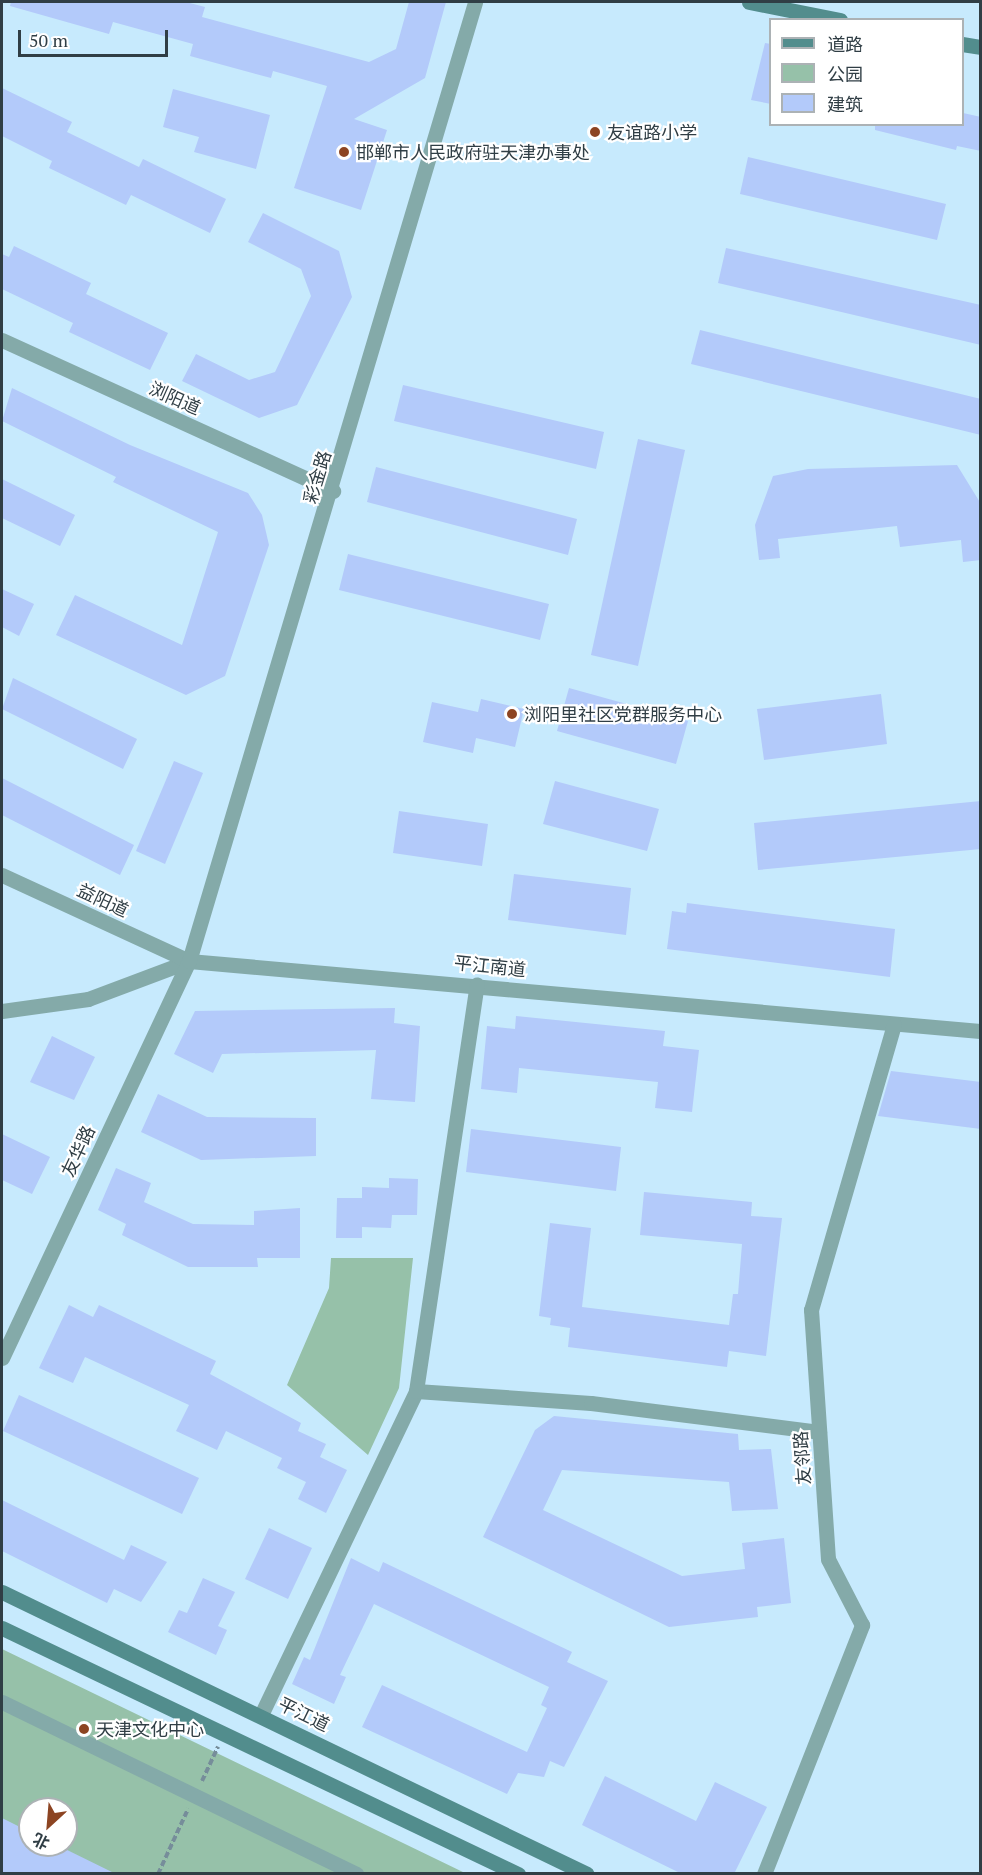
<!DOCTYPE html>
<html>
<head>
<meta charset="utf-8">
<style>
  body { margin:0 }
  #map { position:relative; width:982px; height:1875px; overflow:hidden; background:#c7eafd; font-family:"PT Serif","Noto Sans SC",serif }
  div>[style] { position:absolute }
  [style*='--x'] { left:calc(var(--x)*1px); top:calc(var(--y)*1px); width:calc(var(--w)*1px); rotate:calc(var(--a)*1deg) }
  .green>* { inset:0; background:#96c1a9 }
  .building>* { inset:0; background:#b3cafa }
  .path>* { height:4px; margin-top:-2px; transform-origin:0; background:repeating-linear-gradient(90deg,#768d9a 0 6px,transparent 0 9px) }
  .minor>* { height:15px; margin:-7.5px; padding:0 7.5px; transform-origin:7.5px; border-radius:7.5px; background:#84aaa9 }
  .tertiary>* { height:15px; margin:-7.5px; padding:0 7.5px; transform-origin:7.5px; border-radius:7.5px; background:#84aaa9 }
  .secondary>* { height:15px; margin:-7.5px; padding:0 7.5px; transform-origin:7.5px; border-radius:7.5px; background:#528d8d }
  .dots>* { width:16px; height:16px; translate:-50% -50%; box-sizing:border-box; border:3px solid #fff; border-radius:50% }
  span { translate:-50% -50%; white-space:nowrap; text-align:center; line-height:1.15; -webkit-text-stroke:4.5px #fff; paint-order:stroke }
  .poi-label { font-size:18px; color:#303e45 }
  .left { translate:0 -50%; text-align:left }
  .street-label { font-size:18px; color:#303e45 }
  .frame { position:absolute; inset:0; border:3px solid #303e45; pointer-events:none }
  .legend { position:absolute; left:769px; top:18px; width:195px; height:108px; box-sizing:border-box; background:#fff; border:2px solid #acb2b5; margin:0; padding:8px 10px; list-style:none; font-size:18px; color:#303e45 }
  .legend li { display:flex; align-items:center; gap:12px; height:30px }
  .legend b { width:30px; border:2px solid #acb2b5 }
  .north { position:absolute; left:18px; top:1797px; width:60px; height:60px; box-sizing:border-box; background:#fff; border:2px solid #acb2b5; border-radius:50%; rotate:206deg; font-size:16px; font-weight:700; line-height:24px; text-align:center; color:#303e45 }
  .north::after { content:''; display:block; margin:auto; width:21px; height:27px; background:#8c4422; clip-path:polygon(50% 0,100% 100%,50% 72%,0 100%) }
  .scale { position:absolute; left:18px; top:30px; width:150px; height:27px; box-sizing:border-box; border:3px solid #303e45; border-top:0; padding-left:8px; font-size:18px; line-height:21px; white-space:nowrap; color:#303e45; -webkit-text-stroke:4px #fff; paint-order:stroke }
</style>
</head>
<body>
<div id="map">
  <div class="green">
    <div style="clip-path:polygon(331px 1258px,413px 1258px,399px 1388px,368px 1455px,287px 1385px,329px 1288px)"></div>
    <div style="clip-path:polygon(evenodd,2px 1649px,465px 1873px,2px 1874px,2px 1649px,30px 1809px,66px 1809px,66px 1845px,30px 1845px,30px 1809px)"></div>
  </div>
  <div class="building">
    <div style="clip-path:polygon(11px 2px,186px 2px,205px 7px,202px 17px,369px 62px,396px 49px,409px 2px,446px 2px,425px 78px,354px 119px,387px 130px,361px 210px,294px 188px,327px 86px,273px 71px,271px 78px,190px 56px,193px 44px,113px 22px,109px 34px,10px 6px)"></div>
    <div style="clip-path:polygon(765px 43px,771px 44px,771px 104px,751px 100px)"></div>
    <div style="clip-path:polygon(2px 88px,72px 122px,67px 132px,139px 167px,143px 159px,226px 199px,210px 233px,131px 195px,126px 205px,49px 168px,52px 161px,2px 136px)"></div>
    <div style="clip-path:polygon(173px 89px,270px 115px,256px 169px,194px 152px,199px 137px,163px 127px)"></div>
    <div style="clip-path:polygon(963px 113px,981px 117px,981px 151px,957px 146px,956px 150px,875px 130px,875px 124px,963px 124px)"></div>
    <div style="clip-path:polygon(748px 157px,946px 204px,937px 240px,740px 194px)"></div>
    <div style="clip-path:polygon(263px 213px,339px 251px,352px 297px,297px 405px,259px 418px,182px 381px,196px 354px,249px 380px,275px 372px,311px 296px,301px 269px,248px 242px)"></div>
    <div style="clip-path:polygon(14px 246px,91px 283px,86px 294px,168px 333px,150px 370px,69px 332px,73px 323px,2px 289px,2px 254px,9px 257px)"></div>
    <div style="clip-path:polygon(726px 248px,981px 305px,981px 345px,718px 283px)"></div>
    <div style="clip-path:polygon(700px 330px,981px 399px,981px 435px,691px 364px)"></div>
    <div style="clip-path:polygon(403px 385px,604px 432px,596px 469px,394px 421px)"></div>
    <div style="clip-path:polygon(12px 388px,130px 445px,248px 493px,262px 515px,269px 545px,225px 676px,186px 695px,56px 635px,75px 595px,182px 645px,218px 532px,113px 482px,116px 477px,2px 421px)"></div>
    <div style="clip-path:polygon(638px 439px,685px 450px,638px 666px,591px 655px)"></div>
    <div style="clip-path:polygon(957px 465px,981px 504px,981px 560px,963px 562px,961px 540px,900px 547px,897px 526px,778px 539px,780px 558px,759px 560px,755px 525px,773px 476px,808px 469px)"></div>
    <div style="clip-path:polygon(376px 467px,577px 519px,568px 555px,367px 502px)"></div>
    <div style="clip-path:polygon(2px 479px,75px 515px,60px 546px,2px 518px)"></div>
    <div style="clip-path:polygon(348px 554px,549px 604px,540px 640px,339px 590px)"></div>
    <div style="clip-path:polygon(2px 589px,34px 604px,19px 636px,2px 627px)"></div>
    <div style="clip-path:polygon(13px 678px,137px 739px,123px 769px,2px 709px)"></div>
    <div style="clip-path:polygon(569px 688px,688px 721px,676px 764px,557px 731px)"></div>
    <div style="clip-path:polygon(881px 694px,887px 744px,764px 760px,757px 709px)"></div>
    <div style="clip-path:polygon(481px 699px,524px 709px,515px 747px,476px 738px,473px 753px,423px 742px,432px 702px,478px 712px)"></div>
    <div style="clip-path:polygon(174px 761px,203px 773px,165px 864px,136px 851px)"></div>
    <div style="clip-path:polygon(2px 778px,134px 845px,120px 875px,2px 815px)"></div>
    <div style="clip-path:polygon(555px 781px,659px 809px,647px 851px,543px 824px)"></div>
    <div style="clip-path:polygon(981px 801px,981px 849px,758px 870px,754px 823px)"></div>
    <div style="clip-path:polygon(399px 811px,488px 824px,482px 866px,393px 853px)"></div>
    <div style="clip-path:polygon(514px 874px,631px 888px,626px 935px,508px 920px)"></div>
    <div style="clip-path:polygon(687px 903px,895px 929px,890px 977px,667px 949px,672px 911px,686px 913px)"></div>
    <div style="clip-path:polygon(395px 1008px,394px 1023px,420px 1026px,415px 1102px,371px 1099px,376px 1050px,222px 1054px,213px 1073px,174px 1054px,195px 1011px)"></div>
    <div style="clip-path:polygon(516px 1016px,665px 1031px,663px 1046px,699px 1050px,692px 1112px,655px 1108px,658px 1082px,519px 1068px,517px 1093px,481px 1089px,487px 1026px,515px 1029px)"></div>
    <div style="clip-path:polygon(52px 1036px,95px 1057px,74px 1100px,30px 1082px)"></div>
    <div style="clip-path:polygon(891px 1071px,981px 1082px,981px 1129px,878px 1116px)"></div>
    <div style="clip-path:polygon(158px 1094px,207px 1117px,316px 1118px,316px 1156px,201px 1160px,141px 1132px)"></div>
    <div style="clip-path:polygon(471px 1129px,621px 1147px,616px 1191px,466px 1172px)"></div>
    <div style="clip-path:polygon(2px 1134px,50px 1157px,32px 1194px,2px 1180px)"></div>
    <div style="clip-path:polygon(116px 1168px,151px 1183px,144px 1202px,193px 1224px,254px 1225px,254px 1211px,300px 1208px,300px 1258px,257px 1258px,258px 1267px,188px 1267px,122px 1235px,126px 1224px,98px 1210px)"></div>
    <div style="clip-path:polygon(389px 1178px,418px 1179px,417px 1215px,392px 1215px,391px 1228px,362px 1227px,362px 1238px,336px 1238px,337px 1198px,362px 1198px,362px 1187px,389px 1188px)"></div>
    <div style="clip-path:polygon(644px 1192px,752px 1202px,751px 1216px,782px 1218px,766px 1356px,729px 1351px,727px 1367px,568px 1347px,570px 1328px,550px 1325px,551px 1318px,539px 1316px,550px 1223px,591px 1228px,582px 1307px,729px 1325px,733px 1294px,738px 1294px,742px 1244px,640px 1235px)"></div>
    <div style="clip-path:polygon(69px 1305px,93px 1317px,99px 1305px,216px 1361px,210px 1374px,301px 1423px,298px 1431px,326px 1444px,320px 1457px,347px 1470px,326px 1513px,298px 1499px,306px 1482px,277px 1468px,282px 1458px,226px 1431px,217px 1450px,176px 1431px,189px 1405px,85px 1357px,73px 1383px,39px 1368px)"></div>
    <div style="clip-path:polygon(19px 1395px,199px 1478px,182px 1514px,3px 1431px)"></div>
    <div style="clip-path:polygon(554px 1416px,738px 1434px,739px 1450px,771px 1449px,778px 1509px,732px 1511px,729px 1482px,562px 1470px,543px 1510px,682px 1576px,745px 1569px,742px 1543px,784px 1538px,791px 1603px,757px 1607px,758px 1617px,669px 1627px,483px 1537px,535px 1430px)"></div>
    <div style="clip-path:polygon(2px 1500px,124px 1560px,131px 1545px,167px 1562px,141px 1602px,114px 1589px,107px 1603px,2px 1551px)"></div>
    <div style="clip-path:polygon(269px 1528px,312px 1548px,288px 1599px,245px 1579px)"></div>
    <div style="clip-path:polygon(351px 1558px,379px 1572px,383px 1562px,572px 1652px,567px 1662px,608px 1681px,564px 1767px,550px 1761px,544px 1777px,518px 1773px,507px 1794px,362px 1727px,382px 1685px,527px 1752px,547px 1708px,541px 1705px,549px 1687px,374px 1604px,340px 1675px,346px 1677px,334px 1704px,292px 1684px,304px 1657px,310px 1660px)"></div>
    <div style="clip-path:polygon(203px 1578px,235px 1592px,218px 1626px,227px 1630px,216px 1655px,168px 1632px,179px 1610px,187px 1613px)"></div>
    <div style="clip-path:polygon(605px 1776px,696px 1821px,715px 1782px,767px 1807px,734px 1874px,682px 1874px,582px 1825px)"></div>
    <div style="clip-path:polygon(2px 1818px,30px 1832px,30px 1845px,57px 1845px,116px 1874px,2px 1874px)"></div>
  </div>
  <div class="path">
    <div style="--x:202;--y:1781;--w:38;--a:-65"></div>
    <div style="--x:158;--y:1874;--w:72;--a:-65.2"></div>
  </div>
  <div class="minor">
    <div style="--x:2;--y:340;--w:364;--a:24.5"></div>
    <div style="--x:2;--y:1011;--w:87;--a:-7.9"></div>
    <div style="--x:88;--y:999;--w:108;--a:-20.6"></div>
    <div style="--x:189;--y:961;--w:794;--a:5.06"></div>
    <div style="--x:416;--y:1391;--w:175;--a:3.9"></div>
    <div style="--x:591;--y:1403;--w:230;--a:7.2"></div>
    <div style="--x:2;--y:1702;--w:394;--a:25.9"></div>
    <div style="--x:261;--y:1715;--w:359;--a:-64.4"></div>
    <div style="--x:416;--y:1391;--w:411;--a:-81.5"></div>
    <div style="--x:764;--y:1874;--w:268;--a:-68.5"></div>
    <div style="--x:862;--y:1625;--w:74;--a:-117.3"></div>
    <div style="--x:828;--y:1559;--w:250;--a:-93.9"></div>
    <div style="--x:811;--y:1310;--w:297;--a:-73.8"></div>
  </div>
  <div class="tertiary">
    <div style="--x:2;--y:875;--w:206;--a:24.7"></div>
    <div style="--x:2;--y:1358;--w:439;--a:-64.8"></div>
    <div style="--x:189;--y:961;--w:1001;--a:-73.39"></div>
  </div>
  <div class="secondary">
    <div style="--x:749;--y:2;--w:93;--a:11.2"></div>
    <div style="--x:962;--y:44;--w:18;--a:9"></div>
    <div style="--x:2;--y:1592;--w:649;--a:25.74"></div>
    <div style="--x:2;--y:1628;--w:572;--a:25.49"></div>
  </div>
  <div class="dots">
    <div style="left:595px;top:132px;background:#8c4422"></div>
    <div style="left:344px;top:152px;background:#8c4422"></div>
    <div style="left:512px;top:714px;background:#8c4422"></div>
    <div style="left:84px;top:1729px;background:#8c4422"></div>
  </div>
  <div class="poi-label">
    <span class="left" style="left:607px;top:132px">友谊路小学</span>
    <span class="left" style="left:356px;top:152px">邯郸市人民政府驻天津办事处</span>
    <span class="left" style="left:524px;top:714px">浏阳里社区党群服务中心</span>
    <span class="left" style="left:96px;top:1729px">天津文化中心</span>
  </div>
  <div class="street-label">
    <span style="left:175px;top:398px;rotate:24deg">浏阳道</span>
    <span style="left:317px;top:477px;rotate:-73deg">彩金路</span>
    <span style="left:103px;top:900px;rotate:25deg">益阳道</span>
    <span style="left:490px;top:966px;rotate:6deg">平江南道</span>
    <span style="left:78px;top:1151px;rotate:-65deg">友华路</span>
    <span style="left:802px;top:1458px;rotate:-94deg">友邻路</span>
    <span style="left:304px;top:1714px;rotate:26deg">平江道</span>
  </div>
  <div class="frame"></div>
  <ul class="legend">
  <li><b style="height:8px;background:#528d8d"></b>道路</li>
  <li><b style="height:16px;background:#96c1a9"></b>公园</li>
  <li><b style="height:16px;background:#b3cafa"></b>建筑</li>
  </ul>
  <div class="north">北</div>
  <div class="scale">50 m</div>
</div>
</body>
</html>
